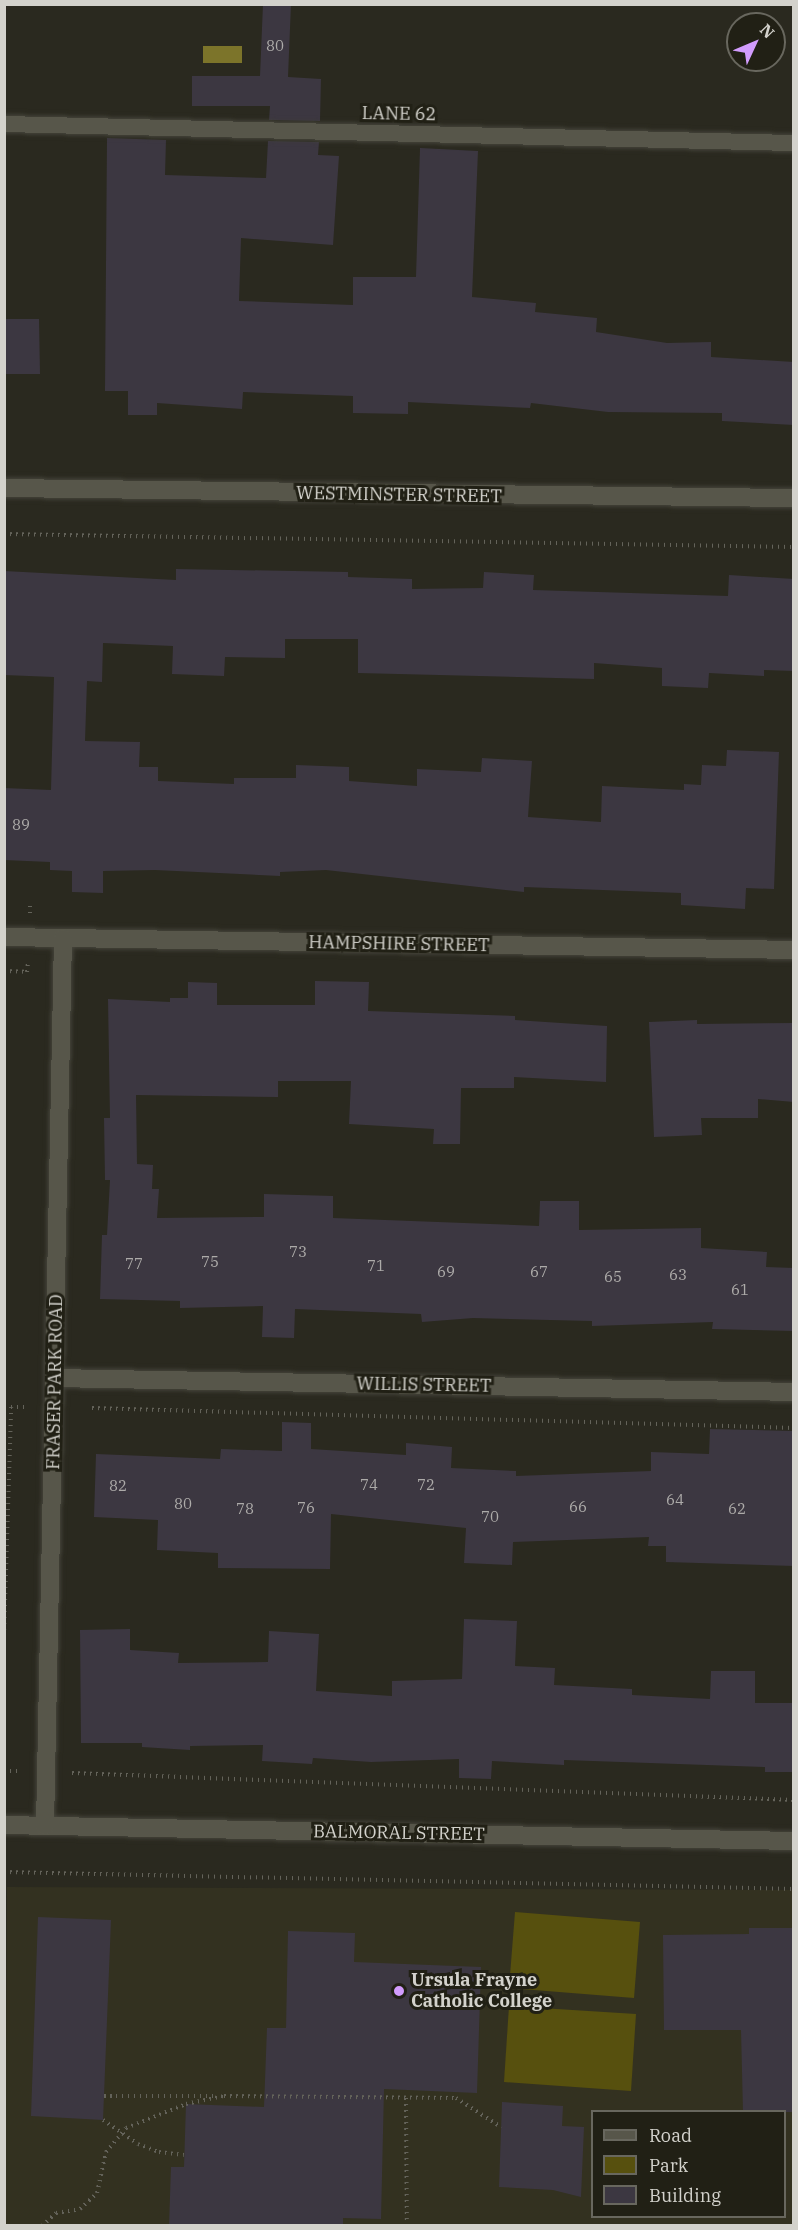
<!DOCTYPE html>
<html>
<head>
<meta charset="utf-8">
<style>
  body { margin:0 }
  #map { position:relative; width:798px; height:2230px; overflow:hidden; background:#2a291f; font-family:"IBM Plex Serif",serif }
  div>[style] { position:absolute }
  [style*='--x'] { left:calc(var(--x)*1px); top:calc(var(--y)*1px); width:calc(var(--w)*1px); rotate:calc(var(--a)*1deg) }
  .built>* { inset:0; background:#333120 }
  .green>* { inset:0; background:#57500e }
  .water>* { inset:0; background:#7c742a }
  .building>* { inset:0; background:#3c3741 }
  .path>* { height:4px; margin-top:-2px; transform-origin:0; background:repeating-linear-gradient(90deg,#64635a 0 1.5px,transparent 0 6px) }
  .roads { filter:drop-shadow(0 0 2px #45443b) drop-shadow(0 0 2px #45443b) }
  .lane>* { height:16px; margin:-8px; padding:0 8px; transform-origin:8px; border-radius:8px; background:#57564a }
  .street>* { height:18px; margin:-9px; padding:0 9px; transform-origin:9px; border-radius:9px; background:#57564a }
  .dots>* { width:16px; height:16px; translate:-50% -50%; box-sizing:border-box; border:3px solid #212015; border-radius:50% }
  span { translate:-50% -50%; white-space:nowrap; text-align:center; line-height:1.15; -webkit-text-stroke:6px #212015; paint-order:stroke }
  .number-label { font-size:15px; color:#adaba9 }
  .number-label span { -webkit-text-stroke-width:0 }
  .street-label { font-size:18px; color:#d3d2cc }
  .poi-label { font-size:18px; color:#d3d2cc; font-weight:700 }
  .left { translate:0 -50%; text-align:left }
  .frame { position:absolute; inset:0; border:6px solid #d3d2cc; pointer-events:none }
  .legend { position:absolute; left:591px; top:2110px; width:195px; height:108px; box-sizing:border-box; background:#212015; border:2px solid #68675e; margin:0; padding:8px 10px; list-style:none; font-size:18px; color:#d3d2cc }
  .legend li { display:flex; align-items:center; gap:12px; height:30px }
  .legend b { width:30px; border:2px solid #68675e }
  .north { position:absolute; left:726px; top:12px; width:60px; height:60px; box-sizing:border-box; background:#212015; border:2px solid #68675e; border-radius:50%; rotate:46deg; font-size:16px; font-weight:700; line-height:24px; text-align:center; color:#d3d2cc }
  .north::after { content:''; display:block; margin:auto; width:21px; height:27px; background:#d29cfd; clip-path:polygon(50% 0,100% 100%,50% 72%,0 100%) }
</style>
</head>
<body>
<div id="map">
  <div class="built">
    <div style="clip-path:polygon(evenodd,7px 1887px,793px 1890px,793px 2225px,5px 2226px,7px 1887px,592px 2112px,784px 2112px,784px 2216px,592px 2216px,592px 2112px)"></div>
  </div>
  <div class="green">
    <div style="clip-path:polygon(515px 1912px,640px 1922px,634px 1998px,509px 1988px)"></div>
    <div style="clip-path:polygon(509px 2006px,636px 2014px,631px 2091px,504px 2082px)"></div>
  </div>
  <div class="water">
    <div style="clip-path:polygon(203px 46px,242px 46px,242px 63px,203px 63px)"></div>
  </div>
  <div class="building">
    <div style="clip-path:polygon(263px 4px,291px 4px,288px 77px,321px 79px,320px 121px,269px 120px,270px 106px,192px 106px,192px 76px,260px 76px)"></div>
    <div style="clip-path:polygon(107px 138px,166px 140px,165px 175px,266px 178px,268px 141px,319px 142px,318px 155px,339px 156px,333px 245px,241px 238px,239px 301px,353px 305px,353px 277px,416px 277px,420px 148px,478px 151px,472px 297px,536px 303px,535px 312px,597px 318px,596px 332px,667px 343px,711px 342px,711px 357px,794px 362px,794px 425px,722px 421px,722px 413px,608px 412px,531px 403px,530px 408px,408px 402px,408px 414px,353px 413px,353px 396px,243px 392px,242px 409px,157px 403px,157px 415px,128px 415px,128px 391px,105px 391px)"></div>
    <div style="clip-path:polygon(4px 319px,39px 319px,40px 374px,4px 374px)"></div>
    <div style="clip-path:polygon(176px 569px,348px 572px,348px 577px,412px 579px,412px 589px,483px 588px,484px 572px,534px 575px,533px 590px,728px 596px,729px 575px,794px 579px,794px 671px,764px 670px,764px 676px,709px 673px,708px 688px,662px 686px,662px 668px,594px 663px,594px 679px,358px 673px,358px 639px,285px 639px,285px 658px,225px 657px,224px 676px,172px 674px,173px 646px,103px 643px,102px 682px,87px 681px,85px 741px,140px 742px,139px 767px,158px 767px,158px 781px,234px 784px,234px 778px,296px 778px,296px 765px,349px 767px,349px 781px,417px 786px,417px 769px,481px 772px,482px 758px,532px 761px,528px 817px,601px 822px,602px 786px,684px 790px,684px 784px,701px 785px,702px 765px,726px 766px,727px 750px,779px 752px,774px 889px,746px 888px,745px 909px,681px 905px,681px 893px,524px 887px,524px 892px,326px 870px,280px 872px,280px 876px,155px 870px,103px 871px,103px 893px,72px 892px,72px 871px,50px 870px,50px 862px,4px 860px,4px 788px,51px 790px,54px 677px,4px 675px,4px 571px,176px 580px)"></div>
    <div style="clip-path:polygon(315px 981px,369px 982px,368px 1011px,515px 1016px,515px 1020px,607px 1026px,606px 1082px,514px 1077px,514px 1088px,461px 1088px,460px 1144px,433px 1144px,434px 1129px,349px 1124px,351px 1081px,278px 1081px,278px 1097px,136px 1095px,137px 1164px,153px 1165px,152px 1189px,159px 1189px,157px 1218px,264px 1217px,264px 1194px,333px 1196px,333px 1218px,539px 1226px,540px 1201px,579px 1201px,579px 1230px,701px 1228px,701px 1248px,767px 1252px,766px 1267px,794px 1268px,794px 1331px,712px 1329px,713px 1322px,592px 1326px,592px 1321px,473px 1318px,422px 1322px,421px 1314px,295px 1309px,294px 1338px,262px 1337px,263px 1306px,180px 1308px,180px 1301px,100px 1299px,102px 1235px,107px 1235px,110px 1180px,105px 1180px,104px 1118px,110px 1118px,108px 999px,170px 1002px,170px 998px,188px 998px,188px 982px,217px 983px,217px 1005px,315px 1005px)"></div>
    <div style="clip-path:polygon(697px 1020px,697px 1024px,794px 1023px,794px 1102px,758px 1099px,758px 1118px,701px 1118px,702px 1135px,654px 1137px,649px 1022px)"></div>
    <div style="clip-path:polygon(282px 1422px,311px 1423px,311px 1449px,406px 1455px,406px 1443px,452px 1447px,451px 1468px,516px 1471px,516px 1476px,651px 1471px,651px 1452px,709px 1454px,710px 1429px,794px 1431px,794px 1566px,666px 1562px,666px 1546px,648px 1546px,649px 1537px,513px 1542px,512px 1565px,464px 1563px,466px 1528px,331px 1514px,330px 1569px,218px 1568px,218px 1553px,157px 1550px,158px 1520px,94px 1517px,96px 1454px,220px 1459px,221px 1449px,282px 1451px)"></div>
    <div style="clip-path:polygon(464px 1619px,517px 1621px,515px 1666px,555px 1668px,554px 1685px,632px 1689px,632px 1695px,710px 1699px,711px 1671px,755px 1671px,755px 1703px,794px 1703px,794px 1772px,765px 1772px,765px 1767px,564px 1760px,564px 1765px,492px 1761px,491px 1779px,459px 1778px,459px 1759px,371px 1762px,313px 1758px,312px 1764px,262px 1761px,263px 1745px,190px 1746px,190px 1750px,142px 1747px,142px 1743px,81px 1743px,80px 1630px,130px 1629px,130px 1650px,179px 1653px,178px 1663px,268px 1662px,269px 1631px,319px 1634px,316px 1691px,392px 1696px,392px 1681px,462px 1679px)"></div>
    <div style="clip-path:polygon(38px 1917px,111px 1920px,103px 2120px,31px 2116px)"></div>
    <div style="clip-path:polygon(749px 1928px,794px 1928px,794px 2112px,743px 2112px,741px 2030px,664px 2030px,663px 1935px,749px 1934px)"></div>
    <div style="clip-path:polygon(288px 1931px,355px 1933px,354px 1962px,481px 1967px,477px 2093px,384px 2089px,381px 2219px,343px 2218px,343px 2226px,169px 2226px,171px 2167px,184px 2167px,186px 2104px,264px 2107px,267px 2028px,286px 2028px)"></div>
    <div style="clip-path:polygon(502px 2102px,563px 2106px,562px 2126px,584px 2127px,581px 2197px,553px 2190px,499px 2187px)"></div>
  </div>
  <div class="path">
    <div style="--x:4;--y:534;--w:790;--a:0.94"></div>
    <div style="--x:30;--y:913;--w:9;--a:-90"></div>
    <div style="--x:4;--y:971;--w:23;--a:2"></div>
    <div style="--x:27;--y:972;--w:10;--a:-84"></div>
    <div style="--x:92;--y:1408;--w:702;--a:1.63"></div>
    <div style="--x:4;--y:1636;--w:229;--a:-88.2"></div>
    <div style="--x:11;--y:1407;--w:16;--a:0"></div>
    <div style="--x:4;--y:1771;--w:15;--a:0"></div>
    <div style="--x:72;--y:1773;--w:723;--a:2.14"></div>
    <div style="--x:4;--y:1872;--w:790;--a:1.23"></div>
    <div style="--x:104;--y:2096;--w:110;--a:0"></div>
    <div style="--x:406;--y:2098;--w:128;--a:89.6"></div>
    <div style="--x:103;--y:2120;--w:42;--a:34.4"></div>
    <div style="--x:138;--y:2144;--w:22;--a:21"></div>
    <div style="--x:159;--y:2152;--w:25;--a:7"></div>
    <div style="--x:42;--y:2226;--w:19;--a:-43"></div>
    <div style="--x:56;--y:2213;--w:24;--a:-9"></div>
    <div style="--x:80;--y:2209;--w:23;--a:-43"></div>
    <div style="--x:97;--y:2193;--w:42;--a:-77.6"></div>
    <div style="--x:106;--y:2152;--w:31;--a:-50"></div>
    <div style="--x:126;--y:2128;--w:65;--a:-21.8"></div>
    <div style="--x:186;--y:2104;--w:39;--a:-12"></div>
    <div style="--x:224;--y:2096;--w:232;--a:0.5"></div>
    <div style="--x:456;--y:2098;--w:54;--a:32.8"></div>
  </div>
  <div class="roads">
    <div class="lane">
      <div style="--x:4;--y:124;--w:790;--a:1.38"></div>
    </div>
    <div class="street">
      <div style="--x:4;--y:488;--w:790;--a:0.73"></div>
      <div style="--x:4;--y:937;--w:790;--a:0.94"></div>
      <div style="--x:54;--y:1378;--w:740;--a:1.08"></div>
      <div style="--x:4;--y:1825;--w:790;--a:1.16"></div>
      <div style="--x:45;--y:1826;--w:888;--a:-88.84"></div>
    </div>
  </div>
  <div class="dots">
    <div style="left:399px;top:1991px;background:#d29cfd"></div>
  </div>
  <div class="number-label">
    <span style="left:275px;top:46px">80</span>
    <span style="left:21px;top:825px">89</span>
    <span style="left:298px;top:1252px">73</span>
    <span style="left:210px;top:1262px">75</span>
    <span style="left:134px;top:1264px">77</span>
    <span style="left:376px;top:1266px">71</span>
    <span style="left:446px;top:1272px">69</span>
    <span style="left:539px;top:1272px">67</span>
    <span style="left:678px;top:1275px">63</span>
    <span style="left:613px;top:1277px">65</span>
    <span style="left:740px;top:1290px">61</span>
    <span style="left:369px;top:1485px">74</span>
    <span style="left:426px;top:1485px">72</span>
    <span style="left:118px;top:1486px">82</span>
    <span style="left:675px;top:1500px">64</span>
    <span style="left:183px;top:1504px">80</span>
    <span style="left:578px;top:1507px">66</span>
    <span style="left:306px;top:1508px">76</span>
    <span style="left:245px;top:1509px">78</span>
    <span style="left:737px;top:1509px">62</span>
    <span style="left:490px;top:1517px">70</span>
  </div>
  <div class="street-label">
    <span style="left:399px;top:114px;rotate:1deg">LANE 62</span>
    <span style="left:399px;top:495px;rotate:1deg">WESTMINSTER STREET</span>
    <span style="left:399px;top:944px;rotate:1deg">HAMPSHIRE STREET</span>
    <span style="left:55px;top:1382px;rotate:-89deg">FRASER PARK ROAD</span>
    <span style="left:424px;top:1385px;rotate:1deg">WILLIS STREET</span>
    <span style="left:399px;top:1833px;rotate:1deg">BALMORAL STREET</span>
  </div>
  <div class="poi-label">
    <span class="left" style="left:411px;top:1991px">Ursula Frayne<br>Catholic College</span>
  </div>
  <div class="frame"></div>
  <ul class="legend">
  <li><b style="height:8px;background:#57564a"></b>Road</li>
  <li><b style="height:16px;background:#57500e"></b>Park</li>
  <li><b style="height:16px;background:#3c3741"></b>Building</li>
  </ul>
  <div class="north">N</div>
</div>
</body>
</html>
